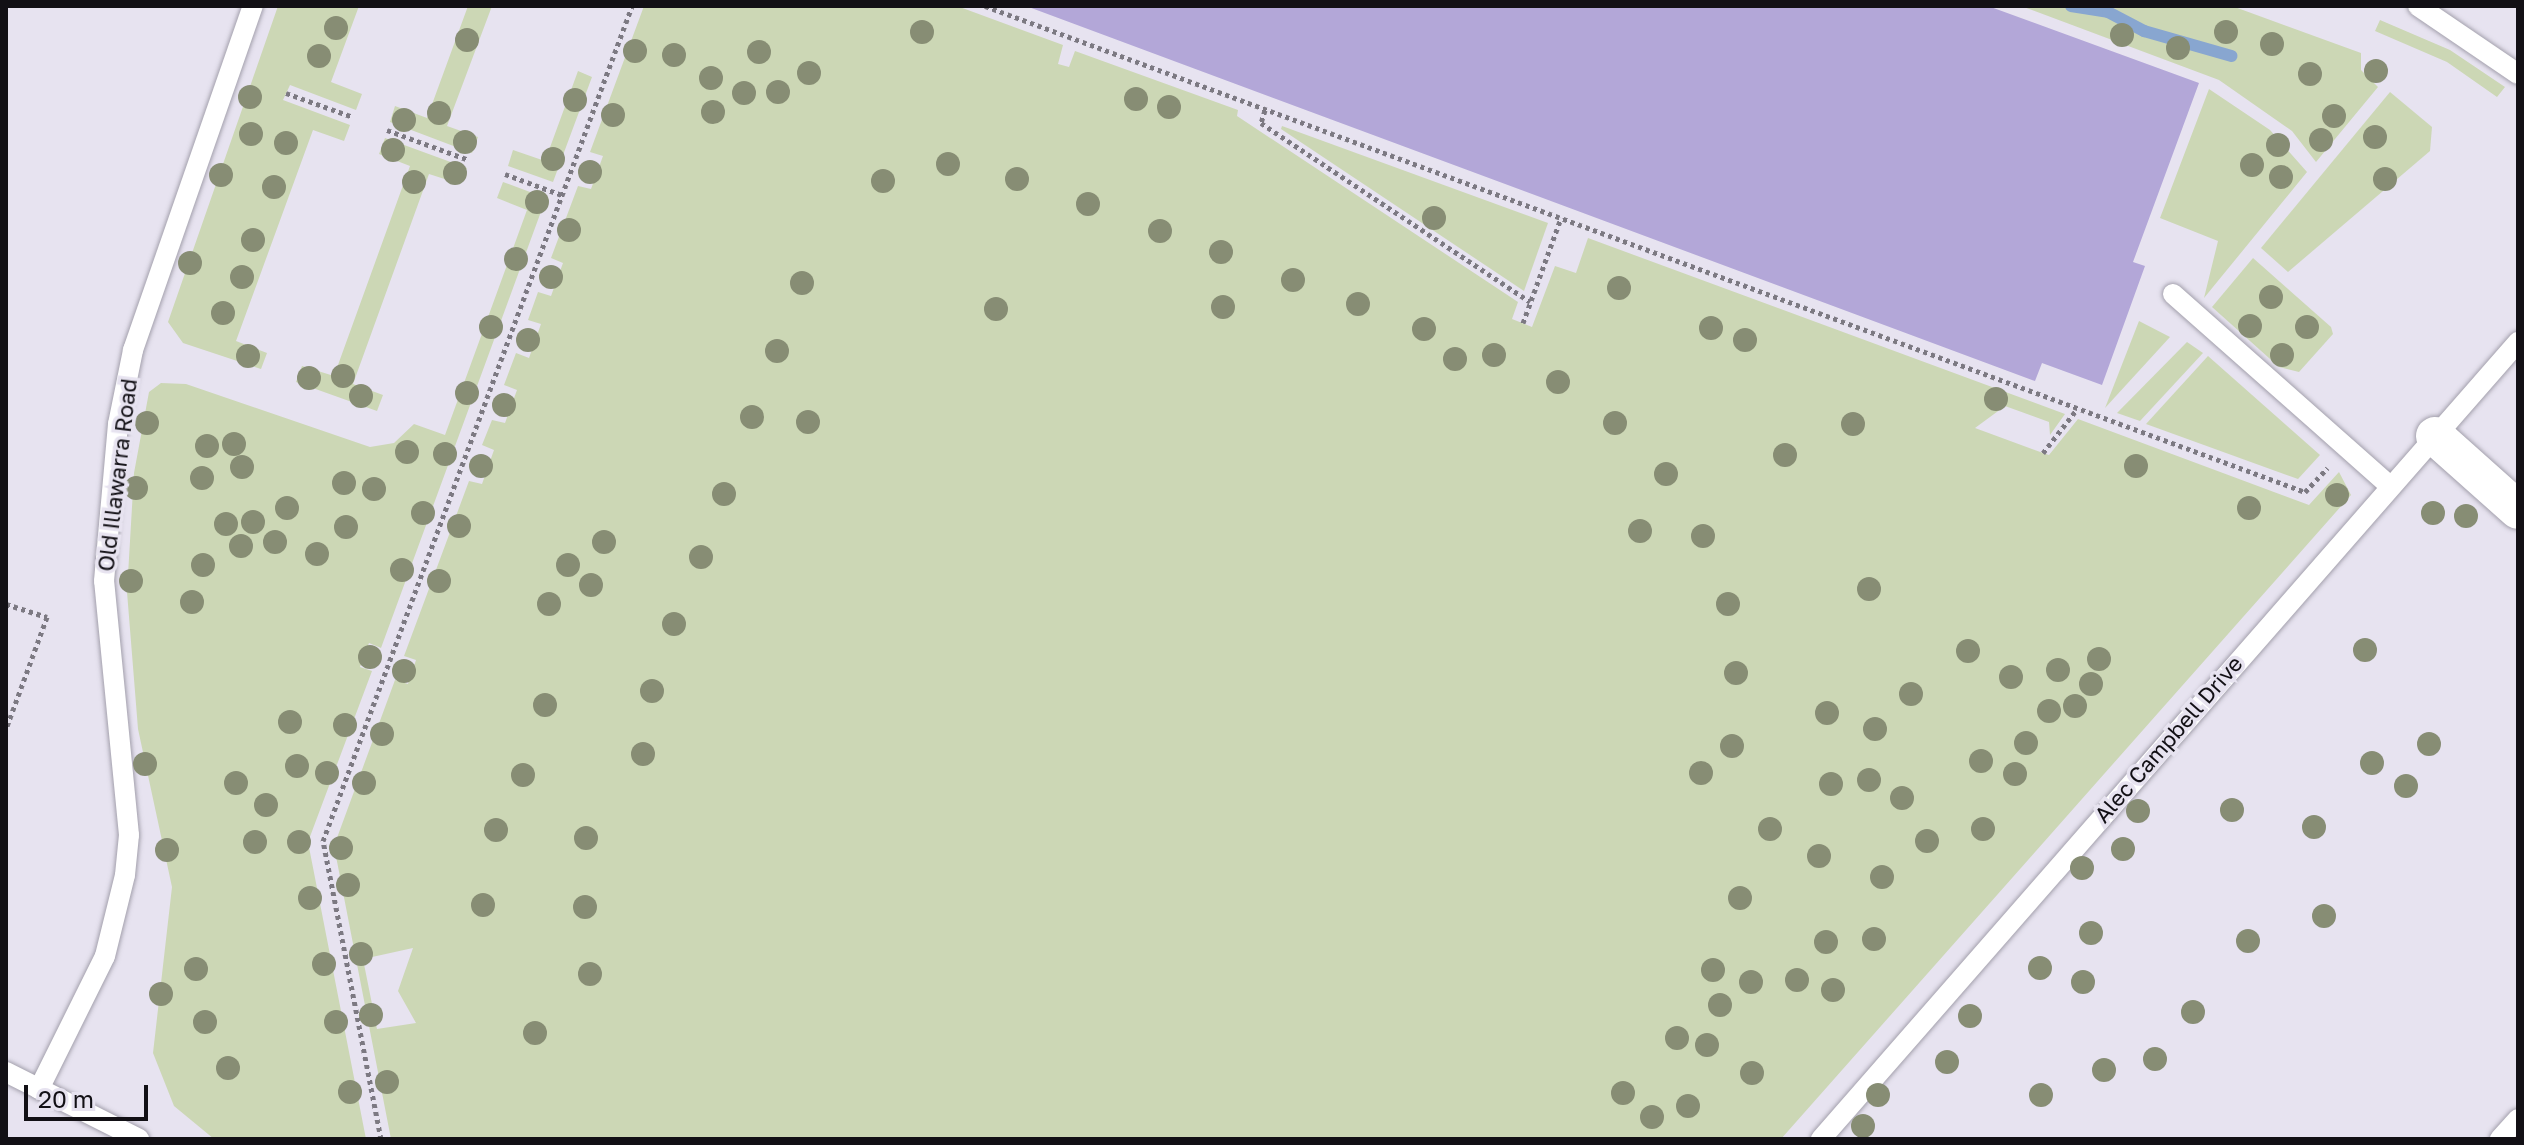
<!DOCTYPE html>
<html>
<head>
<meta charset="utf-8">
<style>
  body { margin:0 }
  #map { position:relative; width:2524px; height:1145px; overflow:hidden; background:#e7e3f0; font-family:"Golos Text",sans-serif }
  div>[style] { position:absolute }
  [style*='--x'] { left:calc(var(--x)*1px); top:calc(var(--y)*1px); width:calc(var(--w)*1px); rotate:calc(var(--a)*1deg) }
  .green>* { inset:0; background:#ccd7b5 }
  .stream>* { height:12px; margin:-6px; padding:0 6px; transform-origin:6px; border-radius:6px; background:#88a6d0 }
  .building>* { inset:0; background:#b3a7d8 }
  .path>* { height:5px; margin-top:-2.5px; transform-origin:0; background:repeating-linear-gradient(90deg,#7c7982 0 4px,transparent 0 8px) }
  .roads { filter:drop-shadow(0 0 2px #a3a0ac) drop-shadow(0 0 2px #a3a0ac) }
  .lane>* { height:20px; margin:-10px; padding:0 10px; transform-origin:10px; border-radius:10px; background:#fff }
  .street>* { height:38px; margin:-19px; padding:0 19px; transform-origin:19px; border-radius:19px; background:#fff }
  .trees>* { width:24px; height:24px; margin:-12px; border-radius:50%; background:#878d74 }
  span { translate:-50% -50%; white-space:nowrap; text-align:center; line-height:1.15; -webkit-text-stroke:7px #e7e3f0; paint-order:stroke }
  .street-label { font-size:22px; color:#121015 }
  .frame { position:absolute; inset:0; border:8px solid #121015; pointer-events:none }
  .scale { position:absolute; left:24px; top:1085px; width:124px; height:36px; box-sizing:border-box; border:4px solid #121015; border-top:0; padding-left:10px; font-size:24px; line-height:28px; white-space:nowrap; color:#121015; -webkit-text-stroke:6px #e7e3f0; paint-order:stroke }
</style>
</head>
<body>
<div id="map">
  <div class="green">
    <div style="clip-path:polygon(278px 6px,359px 6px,331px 82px,362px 94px,356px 110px,290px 85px,283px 100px,350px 125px,344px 141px,313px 130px,236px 341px,267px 353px,261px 369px,183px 343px,168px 322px)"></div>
    <div style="clip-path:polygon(468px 6px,492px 6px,447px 126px,478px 137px,472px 153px,390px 122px,395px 106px,427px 118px)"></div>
    <div style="clip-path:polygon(evenodd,644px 6px,957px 6px,1063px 45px,1058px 64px,1069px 67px,1075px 51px,1238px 110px,1237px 116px,1518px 302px,1512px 319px,1532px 327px,1555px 266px,1576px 273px,1588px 238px,2065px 414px,2050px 435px,2049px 422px,2005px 406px,1975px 428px,2043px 453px,2049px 455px,2078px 419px,2309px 505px,2339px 472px,2351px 495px,1781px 1139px,391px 1139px,334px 846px,395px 680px,408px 684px,416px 660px,404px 656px,469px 481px,482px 484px,494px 450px,482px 445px,492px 420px,505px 423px,517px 390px,504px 385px,516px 353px,529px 358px,541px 324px,528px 320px,538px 292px,551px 296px,563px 263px,551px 258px,578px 186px,591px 189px,603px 156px,590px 152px,644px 6px,413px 948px,398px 991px,416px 1023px,377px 1029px,363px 959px,413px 948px)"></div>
    <div style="clip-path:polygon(2021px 6px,2232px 6px,2361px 53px,2361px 70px,2378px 87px,2316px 162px,2292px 131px,2219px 80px)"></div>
    <div style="clip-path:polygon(2380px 20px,2450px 50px,2505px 87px,2497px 97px,2447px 62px,2375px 31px)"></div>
    <div style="clip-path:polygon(578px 71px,592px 77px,553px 182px,508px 166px,513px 150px,545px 161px)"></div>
    <div style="clip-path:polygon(2209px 89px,2270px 130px,2307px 172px,2204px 298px,2218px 241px,2160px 218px)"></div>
    <div style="clip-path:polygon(2390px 92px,2432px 127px,2430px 151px,2288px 272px,2261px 248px)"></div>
    <div style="clip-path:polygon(1282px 126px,1548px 223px,1524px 291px,1281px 129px)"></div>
    <div style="clip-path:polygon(385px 138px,467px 168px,460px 184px,429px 174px,353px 384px,383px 395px,377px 411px,296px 382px,302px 366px,334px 376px,410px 166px,379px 154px)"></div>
    <div style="clip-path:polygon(503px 182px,546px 198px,381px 648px,369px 643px,360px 667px,372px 671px,308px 842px,366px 1139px,214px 1139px,174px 1106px,153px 1053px,172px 887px,138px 729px,127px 592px,134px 473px,149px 392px,161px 383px,186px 384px,370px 447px,394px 443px,414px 424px,445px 435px,527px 210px,497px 198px)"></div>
    <div style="clip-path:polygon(2253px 258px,2331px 327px,2333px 334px,2299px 372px,2279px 367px,2212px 307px)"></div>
    <div style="clip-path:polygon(2139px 321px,2170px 337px,2105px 408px)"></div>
    <div style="clip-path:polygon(2187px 342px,2203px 353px,2140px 421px,2117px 413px)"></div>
    <div style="clip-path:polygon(2208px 356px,2320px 455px,2298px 479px,2146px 424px)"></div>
  </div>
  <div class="stream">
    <div style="--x:2071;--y:6;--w:37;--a:9"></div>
    <div style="--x:2108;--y:12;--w:41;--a:27.8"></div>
    <div style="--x:2144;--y:31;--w:91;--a:15.9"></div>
  </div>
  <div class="building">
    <div style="clip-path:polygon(1026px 6px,1988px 6px,2199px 83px,2133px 262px,2145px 266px,2102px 385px,2042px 363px,2035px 381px)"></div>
  </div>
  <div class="path">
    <div style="--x:985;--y:6;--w:1407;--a:20.21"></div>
    <div style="--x:2305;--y:492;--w:33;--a:-47"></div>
    <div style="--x:286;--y:93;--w:71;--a:19.7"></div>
    <div style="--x:1265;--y:110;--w:14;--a:107"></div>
    <div style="--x:1261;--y:123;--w:323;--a:33.6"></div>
    <div style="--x:387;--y:130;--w:87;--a:20.1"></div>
    <div style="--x:505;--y:174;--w:61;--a:20.2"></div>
    <div style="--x:1523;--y:323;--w:112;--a:-70.1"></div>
    <div style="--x:2043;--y:453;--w:56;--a:-52.3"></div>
    <div style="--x:6;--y:604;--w:43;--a:17.6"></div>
    <div style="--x:47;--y:617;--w:119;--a:110.1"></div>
    <div style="--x:381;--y:1139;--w:304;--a:-101"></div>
    <div style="--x:323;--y:841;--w:890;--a:-69.69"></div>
  </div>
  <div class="roads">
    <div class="lane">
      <div style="--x:2418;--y:6;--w:121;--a:34.2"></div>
      <div style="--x:2173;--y:294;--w:290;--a:41.5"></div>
      <div style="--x:6;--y:1072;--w:149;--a:26.7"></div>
      <div style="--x:39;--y:1089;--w:148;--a:-63.6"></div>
      <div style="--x:105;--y:956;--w:83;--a:-76.1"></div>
      <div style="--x:125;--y:875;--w:40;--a:-84.3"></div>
      <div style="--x:129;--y:835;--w:255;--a:-95.6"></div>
      <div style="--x:104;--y:581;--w:158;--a:-84.9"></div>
      <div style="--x:118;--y:424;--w:76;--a:-78.5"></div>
      <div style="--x:133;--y:350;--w:364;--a:-70.8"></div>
      <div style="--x:1821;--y:1139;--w:1059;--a:-48.83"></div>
      <div style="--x:2500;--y:1139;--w:27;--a:-48"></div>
    </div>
    <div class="street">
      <div style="--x:2435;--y:436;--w:111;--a:41.7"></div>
    </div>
  </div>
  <div class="trees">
    <div style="left:336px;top:28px"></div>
    <div style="left:922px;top:32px"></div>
    <div style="left:2226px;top:32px"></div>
    <div style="left:2122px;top:35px"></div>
    <div style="left:467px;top:40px"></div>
    <div style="left:2272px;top:44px"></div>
    <div style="left:2178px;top:48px"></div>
    <div style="left:635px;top:51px"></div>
    <div style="left:759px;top:52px"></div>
    <div style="left:674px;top:55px"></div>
    <div style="left:319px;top:56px"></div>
    <div style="left:2376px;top:71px"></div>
    <div style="left:809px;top:73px"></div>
    <div style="left:2310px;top:74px"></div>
    <div style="left:711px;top:78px"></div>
    <div style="left:778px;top:92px"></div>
    <div style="left:744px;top:93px"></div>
    <div style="left:250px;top:97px"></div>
    <div style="left:1136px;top:99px"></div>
    <div style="left:575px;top:100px"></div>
    <div style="left:1169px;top:107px"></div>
    <div style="left:713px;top:112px"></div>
    <div style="left:439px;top:113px"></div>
    <div style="left:613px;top:115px"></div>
    <div style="left:2334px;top:116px"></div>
    <div style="left:404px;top:120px"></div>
    <div style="left:251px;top:134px"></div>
    <div style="left:2375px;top:137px"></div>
    <div style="left:2321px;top:140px"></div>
    <div style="left:465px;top:142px"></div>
    <div style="left:286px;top:143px"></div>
    <div style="left:2278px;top:145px"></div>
    <div style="left:393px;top:150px"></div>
    <div style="left:553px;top:159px"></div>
    <div style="left:948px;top:164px"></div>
    <div style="left:2252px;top:165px"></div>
    <div style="left:590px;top:172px"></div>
    <div style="left:455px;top:173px"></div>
    <div style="left:221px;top:175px"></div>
    <div style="left:2281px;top:177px"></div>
    <div style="left:1017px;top:179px"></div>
    <div style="left:2385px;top:179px"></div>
    <div style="left:883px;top:181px"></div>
    <div style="left:414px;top:182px"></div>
    <div style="left:274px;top:187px"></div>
    <div style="left:537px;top:202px"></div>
    <div style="left:1088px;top:204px"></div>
    <div style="left:1434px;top:218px"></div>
    <div style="left:569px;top:230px"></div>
    <div style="left:1160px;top:231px"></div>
    <div style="left:253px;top:240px"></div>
    <div style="left:1221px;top:252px"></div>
    <div style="left:516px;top:259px"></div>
    <div style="left:190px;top:263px"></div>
    <div style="left:242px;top:277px"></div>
    <div style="left:551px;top:277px"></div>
    <div style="left:1293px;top:280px"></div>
    <div style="left:802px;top:283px"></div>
    <div style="left:1619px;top:288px"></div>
    <div style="left:2271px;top:297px"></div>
    <div style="left:1358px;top:304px"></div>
    <div style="left:1223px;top:307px"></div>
    <div style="left:996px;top:309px"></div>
    <div style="left:223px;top:313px"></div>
    <div style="left:2250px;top:326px"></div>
    <div style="left:491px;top:327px"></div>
    <div style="left:2307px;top:327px"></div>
    <div style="left:1711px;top:328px"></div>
    <div style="left:1424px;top:329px"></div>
    <div style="left:528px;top:340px"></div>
    <div style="left:1745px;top:340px"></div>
    <div style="left:777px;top:351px"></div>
    <div style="left:1494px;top:355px"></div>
    <div style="left:2282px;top:355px"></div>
    <div style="left:248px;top:356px"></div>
    <div style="left:1455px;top:359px"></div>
    <div style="left:343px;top:376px"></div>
    <div style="left:309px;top:378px"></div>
    <div style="left:1558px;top:382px"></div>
    <div style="left:467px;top:393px"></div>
    <div style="left:361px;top:396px"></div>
    <div style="left:1996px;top:399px"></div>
    <div style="left:504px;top:405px"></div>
    <div style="left:752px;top:417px"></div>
    <div style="left:808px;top:422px"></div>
    <div style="left:147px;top:423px"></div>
    <div style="left:1615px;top:423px"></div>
    <div style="left:1853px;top:424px"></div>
    <div style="left:234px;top:444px"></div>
    <div style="left:207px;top:446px"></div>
    <div style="left:407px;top:452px"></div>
    <div style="left:445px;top:454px"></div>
    <div style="left:1785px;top:455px"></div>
    <div style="left:481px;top:466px"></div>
    <div style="left:2136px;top:466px"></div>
    <div style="left:242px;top:467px"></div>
    <div style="left:1666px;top:474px"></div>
    <div style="left:202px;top:478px"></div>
    <div style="left:344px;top:483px"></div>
    <div style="left:136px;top:488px"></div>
    <div style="left:374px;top:489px"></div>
    <div style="left:724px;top:494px"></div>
    <div style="left:2337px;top:495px"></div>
    <div style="left:287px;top:508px"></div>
    <div style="left:2249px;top:508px"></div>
    <div style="left:423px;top:513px"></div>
    <div style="left:2433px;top:513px"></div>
    <div style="left:2466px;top:516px"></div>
    <div style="left:253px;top:522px"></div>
    <div style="left:226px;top:524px"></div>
    <div style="left:459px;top:526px"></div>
    <div style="left:346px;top:527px"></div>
    <div style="left:1640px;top:531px"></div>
    <div style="left:1703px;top:536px"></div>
    <div style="left:275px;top:542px"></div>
    <div style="left:604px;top:542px"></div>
    <div style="left:241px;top:546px"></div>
    <div style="left:317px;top:554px"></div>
    <div style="left:701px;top:557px"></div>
    <div style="left:203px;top:565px"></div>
    <div style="left:568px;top:565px"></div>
    <div style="left:402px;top:570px"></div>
    <div style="left:131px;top:581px"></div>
    <div style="left:439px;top:581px"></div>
    <div style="left:591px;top:585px"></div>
    <div style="left:1869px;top:589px"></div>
    <div style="left:192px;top:602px"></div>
    <div style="left:549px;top:604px"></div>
    <div style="left:1728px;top:604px"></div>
    <div style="left:674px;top:624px"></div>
    <div style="left:2365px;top:650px"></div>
    <div style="left:1968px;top:651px"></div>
    <div style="left:370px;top:657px"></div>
    <div style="left:2099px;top:659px"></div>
    <div style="left:2058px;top:670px"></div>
    <div style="left:404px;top:671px"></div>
    <div style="left:1736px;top:673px"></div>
    <div style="left:2011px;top:677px"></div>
    <div style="left:2091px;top:684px"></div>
    <div style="left:652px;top:691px"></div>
    <div style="left:1911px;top:694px"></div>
    <div style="left:545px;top:705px"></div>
    <div style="left:2075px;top:706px"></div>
    <div style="left:2049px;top:711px"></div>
    <div style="left:1827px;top:713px"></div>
    <div style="left:290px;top:722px"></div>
    <div style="left:345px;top:725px"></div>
    <div style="left:1875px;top:729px"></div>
    <div style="left:382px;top:734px"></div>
    <div style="left:2026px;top:743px"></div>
    <div style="left:2429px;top:744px"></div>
    <div style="left:1732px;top:746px"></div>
    <div style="left:643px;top:754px"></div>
    <div style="left:1981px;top:761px"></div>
    <div style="left:2372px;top:763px"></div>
    <div style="left:145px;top:764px"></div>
    <div style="left:297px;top:766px"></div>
    <div style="left:327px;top:773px"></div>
    <div style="left:1701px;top:773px"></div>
    <div style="left:2015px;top:774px"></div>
    <div style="left:523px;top:775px"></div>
    <div style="left:1869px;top:780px"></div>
    <div style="left:236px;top:783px"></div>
    <div style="left:364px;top:783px"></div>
    <div style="left:1831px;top:784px"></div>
    <div style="left:2406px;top:786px"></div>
    <div style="left:1902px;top:798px"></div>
    <div style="left:266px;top:805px"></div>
    <div style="left:2232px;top:810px"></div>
    <div style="left:2138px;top:811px"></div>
    <div style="left:2314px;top:827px"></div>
    <div style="left:1770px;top:829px"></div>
    <div style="left:1983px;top:829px"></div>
    <div style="left:496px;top:830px"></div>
    <div style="left:586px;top:838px"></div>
    <div style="left:1927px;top:841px"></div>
    <div style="left:255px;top:842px"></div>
    <div style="left:299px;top:842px"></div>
    <div style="left:341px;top:848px"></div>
    <div style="left:2123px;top:849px"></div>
    <div style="left:167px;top:850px"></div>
    <div style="left:1819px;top:856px"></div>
    <div style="left:2082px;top:868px"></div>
    <div style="left:1882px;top:877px"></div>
    <div style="left:348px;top:885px"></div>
    <div style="left:310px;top:898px"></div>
    <div style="left:1740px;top:898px"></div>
    <div style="left:483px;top:905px"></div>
    <div style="left:585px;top:907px"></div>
    <div style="left:2324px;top:916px"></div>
    <div style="left:2091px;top:933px"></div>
    <div style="left:1874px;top:939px"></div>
    <div style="left:2248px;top:941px"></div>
    <div style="left:1826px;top:942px"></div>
    <div style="left:361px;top:954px"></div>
    <div style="left:324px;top:964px"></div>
    <div style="left:2040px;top:968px"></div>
    <div style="left:196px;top:969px"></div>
    <div style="left:1713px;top:970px"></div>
    <div style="left:590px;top:974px"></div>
    <div style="left:1797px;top:980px"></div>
    <div style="left:1751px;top:982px"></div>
    <div style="left:2083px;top:982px"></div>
    <div style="left:1833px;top:990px"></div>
    <div style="left:161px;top:994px"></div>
    <div style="left:1720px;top:1005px"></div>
    <div style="left:2193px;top:1012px"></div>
    <div style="left:371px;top:1015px"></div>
    <div style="left:1970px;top:1016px"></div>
    <div style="left:205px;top:1022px"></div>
    <div style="left:336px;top:1022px"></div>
    <div style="left:535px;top:1033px"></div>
    <div style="left:1677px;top:1038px"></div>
    <div style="left:1707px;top:1045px"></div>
    <div style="left:2155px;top:1059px"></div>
    <div style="left:1947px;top:1062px"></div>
    <div style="left:228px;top:1068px"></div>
    <div style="left:2104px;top:1070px"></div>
    <div style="left:1752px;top:1073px"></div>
    <div style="left:387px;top:1082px"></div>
    <div style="left:350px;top:1092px"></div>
    <div style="left:1623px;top:1093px"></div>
    <div style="left:1878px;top:1095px"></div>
    <div style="left:2041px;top:1095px"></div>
    <div style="left:1688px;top:1106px"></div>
    <div style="left:1652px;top:1117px"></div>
    <div style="left:1863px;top:1126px"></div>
  </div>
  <div class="street-label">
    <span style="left:117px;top:475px;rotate:-83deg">Old Illawarra Road</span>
    <span style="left:2168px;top:739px;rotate:-49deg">Alec Campbell Drive</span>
  </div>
  <div class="frame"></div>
  <div class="scale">20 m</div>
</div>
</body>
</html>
